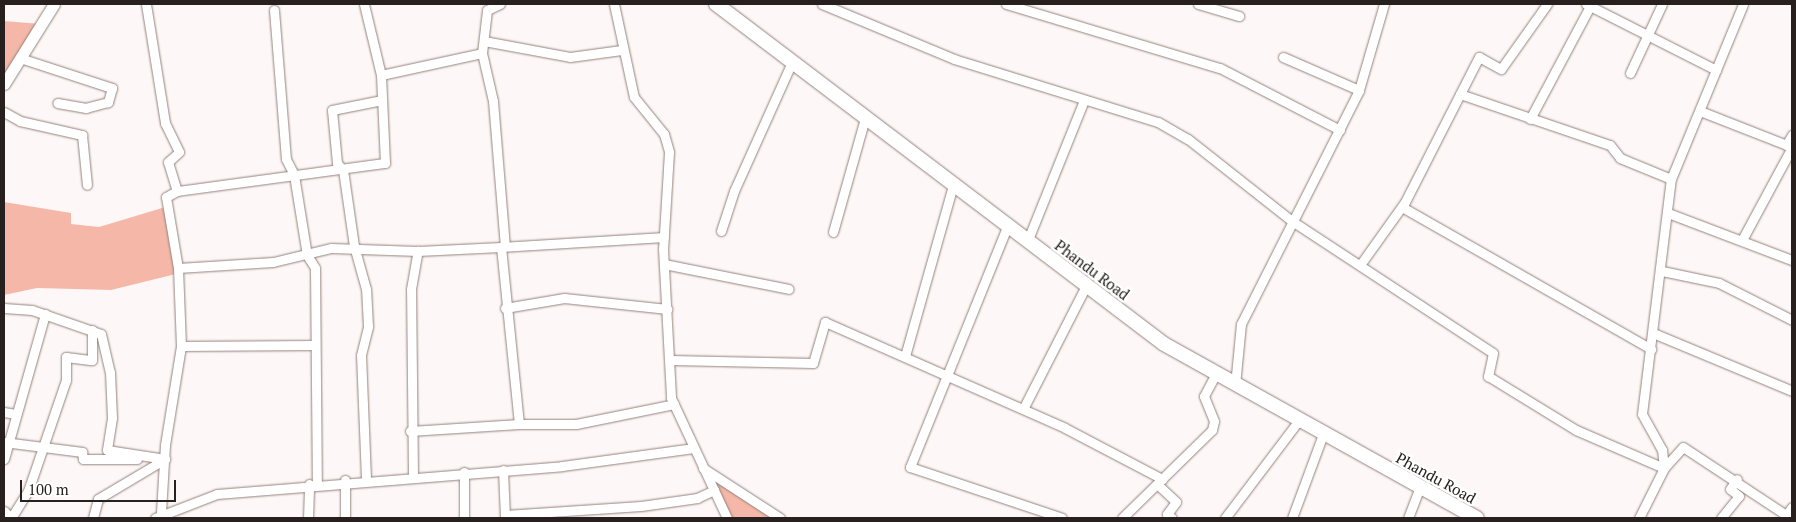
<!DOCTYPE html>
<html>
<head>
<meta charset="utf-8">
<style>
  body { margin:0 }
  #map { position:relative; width:1796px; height:522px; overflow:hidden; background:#fdf8f7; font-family:"PT Serif",serif }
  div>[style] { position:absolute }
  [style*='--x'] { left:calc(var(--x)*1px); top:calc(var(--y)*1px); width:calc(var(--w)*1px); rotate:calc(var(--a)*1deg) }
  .green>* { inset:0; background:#f5b8a8 }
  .roads { filter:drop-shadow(0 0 1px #95817d) drop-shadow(0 0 1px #95817d) }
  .minor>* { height:9px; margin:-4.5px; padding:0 4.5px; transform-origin:4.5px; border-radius:4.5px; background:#fff }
  .tertiary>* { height:11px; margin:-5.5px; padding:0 5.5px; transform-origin:5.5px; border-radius:5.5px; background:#fff }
  .primary>* { height:14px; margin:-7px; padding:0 7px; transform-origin:7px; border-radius:7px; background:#fff }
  span { translate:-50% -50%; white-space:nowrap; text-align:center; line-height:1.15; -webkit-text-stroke:5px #fff; paint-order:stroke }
  .street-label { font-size:15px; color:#28201e }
  .frame { position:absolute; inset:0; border:5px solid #28201e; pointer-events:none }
  .scale { position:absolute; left:20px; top:480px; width:156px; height:22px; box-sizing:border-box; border:2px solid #28201e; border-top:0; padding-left:6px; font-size:15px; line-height:18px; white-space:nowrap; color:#28201e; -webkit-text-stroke:4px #fff; paint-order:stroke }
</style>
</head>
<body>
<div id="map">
  <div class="green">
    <div style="clip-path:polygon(4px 21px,41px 24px,4px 84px)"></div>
    <div style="clip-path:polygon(4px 202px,71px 213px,71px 224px,99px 227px,172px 205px,184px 272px,111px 290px,37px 288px,4px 295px)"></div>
    <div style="clip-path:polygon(703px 467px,780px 518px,727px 518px)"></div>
  </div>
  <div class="roads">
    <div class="minor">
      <div style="--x:146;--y:4;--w:121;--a:80.9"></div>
      <div style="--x:165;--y:123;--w:32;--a:64"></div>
      <div style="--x:179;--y:152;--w:15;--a:138"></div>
      <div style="--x:168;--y:162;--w:30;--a:73"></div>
      <div style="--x:177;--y:191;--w:210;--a:-7.7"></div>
      <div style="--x:385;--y:163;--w:88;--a:-92.6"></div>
      <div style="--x:381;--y:75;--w:73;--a:-103.5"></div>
      <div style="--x:500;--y:4;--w:14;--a:155"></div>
      <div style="--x:487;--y:10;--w:43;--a:96.6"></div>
      <div style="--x:482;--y:53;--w:49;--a:77.1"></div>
      <div style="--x:493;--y:101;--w:145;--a:85.3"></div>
      <div style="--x:614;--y:4;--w:95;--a:77.9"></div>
      <div style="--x:634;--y:97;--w:48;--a:51"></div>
      <div style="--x:664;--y:134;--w:19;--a:74"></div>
      <div style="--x:669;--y:152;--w:97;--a:93.5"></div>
      <div style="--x:663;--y:249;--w:149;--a:86.9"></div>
      <div style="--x:671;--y:398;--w:132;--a:65"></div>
      <div style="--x:822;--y:4;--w:143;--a:22.6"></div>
      <div style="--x:954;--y:59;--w:214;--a:17.2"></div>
      <div style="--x:1158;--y:122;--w:34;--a:30"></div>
      <div style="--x:1188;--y:139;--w:132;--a:38.3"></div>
      <div style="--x:1292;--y:221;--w:240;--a:33.3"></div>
      <div style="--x:1493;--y:353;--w:24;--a:102"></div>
      <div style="--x:1488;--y:376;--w:103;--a:31.5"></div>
      <div style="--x:1576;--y:430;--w:96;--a:23.4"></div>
      <div style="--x:1664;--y:468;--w:28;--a:-48"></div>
      <div style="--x:1683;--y:447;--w:123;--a:33.4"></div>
      <div style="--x:1006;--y:4;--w:223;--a:16.7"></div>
      <div style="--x:1220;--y:68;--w:135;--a:27.3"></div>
      <div style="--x:1198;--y:4;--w:43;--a:16.3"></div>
      <div style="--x:1586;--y:4;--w:146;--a:26.9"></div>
      <div style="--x:274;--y:10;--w:149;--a:85.4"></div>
      <div style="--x:286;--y:159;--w:18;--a:63"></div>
      <div style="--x:294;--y:175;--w:81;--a:80.8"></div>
      <div style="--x:307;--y:255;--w:15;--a:58"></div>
      <div style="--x:315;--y:268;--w:215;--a:89.5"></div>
      <div style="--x:484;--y:41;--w:87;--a:10.5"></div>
      <div style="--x:570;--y:57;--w:52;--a:-7.7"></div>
      <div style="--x:1283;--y:57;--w:83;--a:23.5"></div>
      <div style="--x:20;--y:58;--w:97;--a:18.1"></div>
      <div style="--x:112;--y:88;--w:15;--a:106"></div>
      <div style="--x:108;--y:102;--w:23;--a:165"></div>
      <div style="--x:86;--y:108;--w:29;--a:-170"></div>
      <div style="--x:1630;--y:73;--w:76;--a:-65.1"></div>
      <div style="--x:381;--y:75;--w:103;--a:-12.3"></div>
      <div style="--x:1460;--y:94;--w:158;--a:18.8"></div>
      <div style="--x:1610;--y:145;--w:16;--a:52"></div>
      <div style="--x:1620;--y:158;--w:55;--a:22.4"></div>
      <div style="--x:1700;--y:111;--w:99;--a:21.4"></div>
      <div style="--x:4;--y:112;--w:18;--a:29"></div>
      <div style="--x:20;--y:121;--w:64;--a:12.7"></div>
      <div style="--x:82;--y:135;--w:50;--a:84.3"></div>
      <div style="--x:1530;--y:119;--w:126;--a:-62"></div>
      <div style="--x:1786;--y:145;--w:12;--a:-59"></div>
      <div style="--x:1402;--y:207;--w:287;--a:29.7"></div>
      <div style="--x:1668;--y:213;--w:133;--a:20.8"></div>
      <div style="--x:1007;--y:227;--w:259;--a:112"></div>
      <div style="--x:910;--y:467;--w:160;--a:18.5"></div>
      <div style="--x:721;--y:231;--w:42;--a:-72"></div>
      <div style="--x:734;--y:191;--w:141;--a:-65.8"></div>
      <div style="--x:833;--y:232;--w:118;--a:-74.3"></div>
      <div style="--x:1742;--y:240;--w:106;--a:-61.7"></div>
      <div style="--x:1027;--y:242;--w:153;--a:-68.1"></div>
      <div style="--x:664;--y:264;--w:127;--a:11.3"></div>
      <div style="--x:1360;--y:265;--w:77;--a:-54.5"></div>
      <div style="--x:1405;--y:202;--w:163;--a:-63"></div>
      <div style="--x:1479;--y:57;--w:25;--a:29"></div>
      <div style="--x:1501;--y:69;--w:80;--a:-54.7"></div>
      <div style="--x:178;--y:268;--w:95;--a:-3.6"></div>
      <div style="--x:273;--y:262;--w:60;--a:-13.6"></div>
      <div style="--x:331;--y:248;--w:87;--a:2"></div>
      <div style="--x:418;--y:251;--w:83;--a:-2.8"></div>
      <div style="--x:1662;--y:271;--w:58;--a:11.9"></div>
      <div style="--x:1719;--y:283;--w:82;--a:26.9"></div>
      <div style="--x:4;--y:308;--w:28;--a:4"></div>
      <div style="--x:32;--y:310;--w:73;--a:19.2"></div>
      <div style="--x:101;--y:334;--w:39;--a:77"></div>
      <div style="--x:110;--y:372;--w:46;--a:87.5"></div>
      <div style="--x:112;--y:418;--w:32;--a:99"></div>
      <div style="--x:107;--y:450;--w:59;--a:8.8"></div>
      <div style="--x:165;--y:459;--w:78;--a:149.2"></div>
      <div style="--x:98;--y:499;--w:20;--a:105"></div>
      <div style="--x:505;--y:308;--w:60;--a:-9.6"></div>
      <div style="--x:564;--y:298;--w:104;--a:6.1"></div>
      <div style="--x:1653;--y:333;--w:151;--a:22.6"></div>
      <div style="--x:181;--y:346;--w:132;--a:-0.4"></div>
      <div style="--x:905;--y:356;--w:178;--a:-74.3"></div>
      <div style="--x:671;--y:360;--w:142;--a:1.2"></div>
      <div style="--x:813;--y:363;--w:43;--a:-73.7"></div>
      <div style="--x:825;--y:322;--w:262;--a:23.8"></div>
      <div style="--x:1065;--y:428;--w:110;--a:27.7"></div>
      <div style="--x:1235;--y:385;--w:61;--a:-84.4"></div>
      <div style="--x:1241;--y:324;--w:262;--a:-63.2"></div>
      <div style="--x:1359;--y:90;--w:90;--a:-73.8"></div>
      <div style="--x:1023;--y:409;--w:138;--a:-62.9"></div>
      <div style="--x:4;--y:412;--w:11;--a:10"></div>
      <div style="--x:519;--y:424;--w:57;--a:0"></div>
      <div style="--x:576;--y:424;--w:100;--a:-11.5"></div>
      <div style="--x:410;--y:431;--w:109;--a:-3.7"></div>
      <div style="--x:519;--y:424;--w:178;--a:-95.8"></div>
      <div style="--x:501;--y:247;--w:163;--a:-3.5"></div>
      <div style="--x:4;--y:442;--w:79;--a:7.3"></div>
      <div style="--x:82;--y:452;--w:7;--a:82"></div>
      <div style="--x:83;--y:459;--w:54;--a:0"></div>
      <div style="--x:4;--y:459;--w:151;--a:-74.2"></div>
      <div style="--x:703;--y:468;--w:92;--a:33"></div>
      <div style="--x:503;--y:470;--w:48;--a:87.6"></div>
      <div style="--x:413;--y:475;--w:186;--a:-90.6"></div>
      <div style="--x:411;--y:289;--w:39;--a:-80"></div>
      <div style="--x:366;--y:479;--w:124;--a:-92.3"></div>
      <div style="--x:361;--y:355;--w:30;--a:-76"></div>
      <div style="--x:368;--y:326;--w:37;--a:-93"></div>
      <div style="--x:366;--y:289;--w:45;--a:-105.6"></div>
      <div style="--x:354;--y:246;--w:77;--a:-98.2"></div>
      <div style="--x:343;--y:170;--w:9;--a:-131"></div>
      <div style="--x:337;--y:163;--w:53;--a:-95.4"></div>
      <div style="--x:332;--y:110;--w:51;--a:-11.3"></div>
      <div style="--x:345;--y:480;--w:38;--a:90"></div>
      <div style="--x:1157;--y:484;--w:26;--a:43"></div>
      <div style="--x:1176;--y:502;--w:15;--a:127"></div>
      <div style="--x:1167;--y:514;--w:6;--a:39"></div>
      <div style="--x:4;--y:511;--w:10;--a:45"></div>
      <div style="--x:11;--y:518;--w:32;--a:-58"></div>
      <div style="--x:28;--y:491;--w:117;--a:-71.1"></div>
      <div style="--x:66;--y:380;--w:23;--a:-90"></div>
      <div style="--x:66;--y:357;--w:26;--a:7"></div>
      <div style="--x:92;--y:360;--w:30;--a:-90"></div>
      <div style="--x:161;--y:512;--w:67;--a:-86.6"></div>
      <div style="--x:165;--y:445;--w:100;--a:-80.8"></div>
      <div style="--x:181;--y:346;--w:78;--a:-92.2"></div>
      <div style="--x:178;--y:268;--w:72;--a:-99.6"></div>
      <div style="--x:166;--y:197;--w:13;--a:-29"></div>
      <div style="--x:505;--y:515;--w:136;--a:-3.8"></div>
      <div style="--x:641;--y:506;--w:57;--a:-8.1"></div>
      <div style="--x:697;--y:498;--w:19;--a:-25"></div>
      <div style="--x:155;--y:518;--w:66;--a:-21.2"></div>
      <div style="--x:217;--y:494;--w:346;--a:-4.6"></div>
      <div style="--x:562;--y:466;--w:133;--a:-7.8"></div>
      <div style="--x:308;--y:518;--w:34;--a:-88"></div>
      <div style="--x:464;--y:518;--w:46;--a:-90"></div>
      <div style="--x:1122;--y:518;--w:126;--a:-44.4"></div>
      <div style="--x:1212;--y:430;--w:9;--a:-77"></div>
      <div style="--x:1214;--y:421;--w:27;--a:-112"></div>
      <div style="--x:1204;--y:396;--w:26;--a:-62"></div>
      <div style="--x:1225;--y:518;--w:123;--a:-52.9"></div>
      <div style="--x:1292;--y:518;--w:90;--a:-69.7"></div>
      <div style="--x:1408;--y:518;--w:33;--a:-69"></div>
      <div style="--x:1639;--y:518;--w:56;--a:-63.4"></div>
      <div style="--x:1664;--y:468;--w:18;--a:-96"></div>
      <div style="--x:1662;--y:450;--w:41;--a:-119.1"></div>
      <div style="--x:1642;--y:414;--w:237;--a:-83"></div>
      <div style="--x:1671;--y:179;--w:189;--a:-67.6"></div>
      <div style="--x:1721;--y:518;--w:28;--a:-51"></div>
      <div style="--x:1739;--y:496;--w:11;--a:-142"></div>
      <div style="--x:1730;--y:489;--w:12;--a:-55"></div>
      <div style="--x:1792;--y:518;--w:7;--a:-153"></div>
      <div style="--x:1786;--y:515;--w:10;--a:-53"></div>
    </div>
    <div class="tertiary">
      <div style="--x:4;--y:84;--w:94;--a:-58"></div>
    </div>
    <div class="primary">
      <div style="--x:716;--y:4;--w:562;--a:37.2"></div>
      <div style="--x:1164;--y:344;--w:358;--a:29.1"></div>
    </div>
  </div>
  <div class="street-label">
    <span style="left:1092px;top:270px;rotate:37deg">Phandu Road</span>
    <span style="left:1436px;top:478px;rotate:29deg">Phandu Road</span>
  </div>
  <div class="frame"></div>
  <div class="scale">100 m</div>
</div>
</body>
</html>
